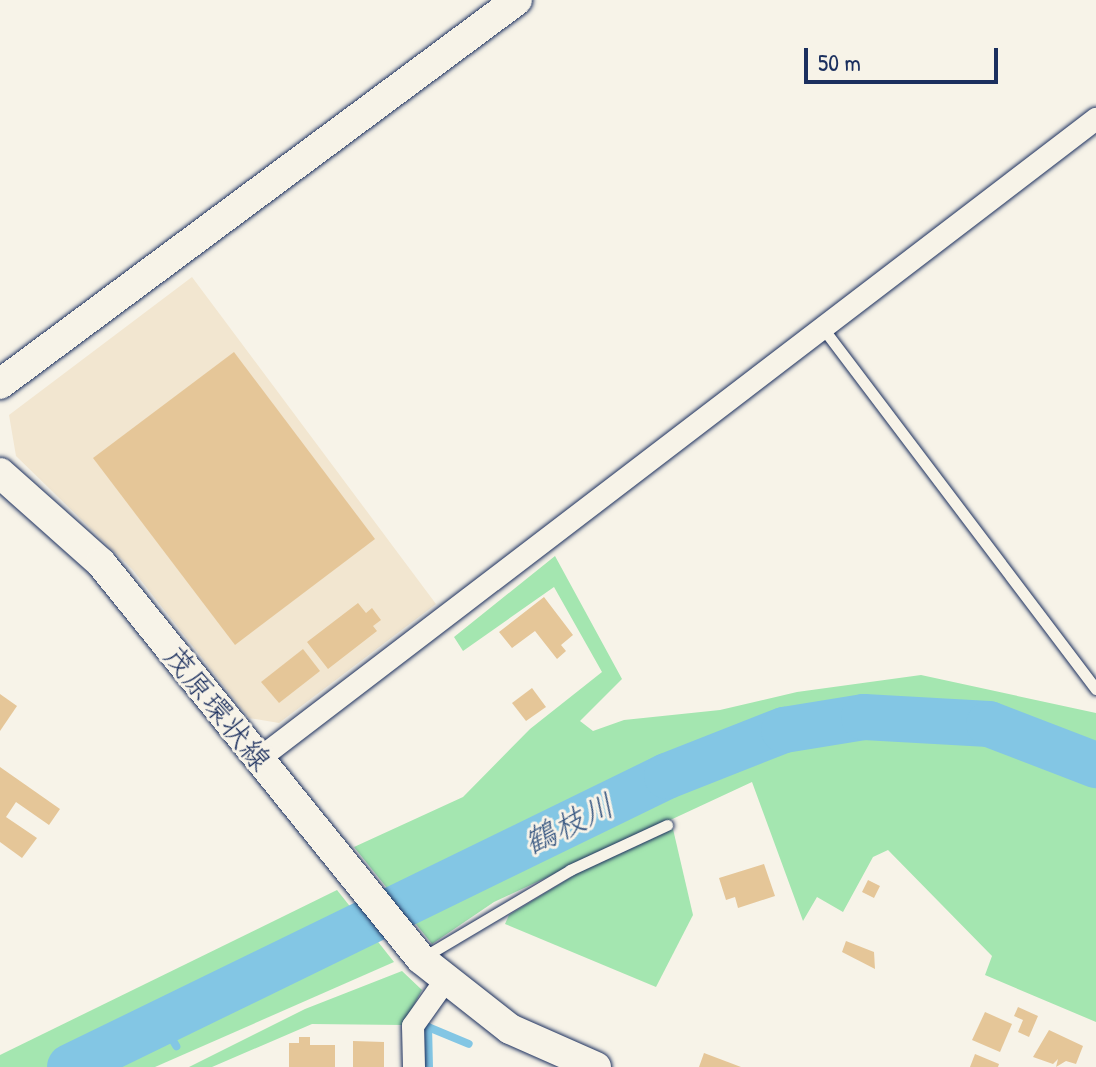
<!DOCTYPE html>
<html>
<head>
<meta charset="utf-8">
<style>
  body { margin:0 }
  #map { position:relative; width:1096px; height:1067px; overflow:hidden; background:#f7f3e8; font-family:"Patrick Hand","Klee One",sans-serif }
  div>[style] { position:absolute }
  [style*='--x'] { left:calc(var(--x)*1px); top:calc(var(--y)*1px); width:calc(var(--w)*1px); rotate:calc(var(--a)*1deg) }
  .built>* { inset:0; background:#f2e6d0 }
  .green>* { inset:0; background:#a4e6b0 }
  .stream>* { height:8px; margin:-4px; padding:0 4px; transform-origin:4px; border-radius:4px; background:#83c6e4 }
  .river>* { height:46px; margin:-23px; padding:0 23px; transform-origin:23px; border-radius:23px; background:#83c6e4 }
  .building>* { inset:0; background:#e5c698 }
  .roads { filter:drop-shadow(0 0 2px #1b2f5e) drop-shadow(0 0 2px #1b2f5e) }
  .lane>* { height:11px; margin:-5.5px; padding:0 5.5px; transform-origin:5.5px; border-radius:5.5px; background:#f7f3e8 }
  .street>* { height:22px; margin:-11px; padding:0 11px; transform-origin:11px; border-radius:11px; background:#f7f3e8 }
  .secondary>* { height:30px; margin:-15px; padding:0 15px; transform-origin:15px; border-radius:15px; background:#f7f3e8 }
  span { translate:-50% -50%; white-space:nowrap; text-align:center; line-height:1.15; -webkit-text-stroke:6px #f7f3e8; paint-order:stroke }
  .street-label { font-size:30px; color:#1b2f5e }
  .water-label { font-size:32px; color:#355580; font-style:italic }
  .scale { position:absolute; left:804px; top:48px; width:194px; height:36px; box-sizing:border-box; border:4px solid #1b2f5e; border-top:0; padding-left:10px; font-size:24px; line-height:28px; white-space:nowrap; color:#1b2f5e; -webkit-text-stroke:6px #f7f3e8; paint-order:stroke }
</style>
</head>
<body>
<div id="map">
  <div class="built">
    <div style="clip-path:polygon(192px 277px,436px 604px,279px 723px,249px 718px,132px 569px,16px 456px,9px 415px)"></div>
  </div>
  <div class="green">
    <div style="clip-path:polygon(555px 556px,622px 679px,580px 721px,593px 731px,624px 720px,720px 710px,797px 692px,921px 675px,1096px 713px,1096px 1022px,985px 975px,992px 956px,888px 850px,873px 857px,843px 912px,817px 897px,803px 921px,752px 782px,494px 902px,432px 944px,354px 847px,463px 797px,530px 729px,602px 672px,554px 587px,463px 651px,454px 637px)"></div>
    <div style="clip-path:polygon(673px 829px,693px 915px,656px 987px,505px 924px,509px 915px,578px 873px)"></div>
    <div style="clip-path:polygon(337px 890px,360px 919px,52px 1067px,0 1067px,0 1055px)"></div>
    <div style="clip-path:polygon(371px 933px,394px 962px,155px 1067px,89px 1067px)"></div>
    <div style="clip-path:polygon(402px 971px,422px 990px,403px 1025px,312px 1024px,212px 1067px,189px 1067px,305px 1009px)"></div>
  </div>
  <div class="stream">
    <div style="--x:163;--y:1024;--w:26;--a:59"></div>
    <div style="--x:429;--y:1067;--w:40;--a:-91.4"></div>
    <div style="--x:428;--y:1027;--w:44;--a:22.5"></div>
  </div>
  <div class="river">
    <div style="--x:70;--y:1067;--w:664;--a:-25.99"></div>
    <div style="--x:667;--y:776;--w:126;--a:-21.5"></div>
    <div style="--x:784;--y:730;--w:81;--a:-9.2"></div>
    <div style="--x:864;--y:717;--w:125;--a:3.2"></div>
    <div style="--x:989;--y:724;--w:115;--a:21"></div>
  </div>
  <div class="building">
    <div style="clip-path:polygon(234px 352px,375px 539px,235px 645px,93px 458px)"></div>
    <div style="clip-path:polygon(544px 597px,573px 635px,561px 645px,566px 651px,557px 659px,535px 631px,512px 648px,499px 632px)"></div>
    <div style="clip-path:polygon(358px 603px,366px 613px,372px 608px,381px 620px,373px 626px,377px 631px,328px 669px,307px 642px)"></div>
    <div style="clip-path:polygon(303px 649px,320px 671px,279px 703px,261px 682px)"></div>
    <div style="clip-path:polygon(532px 688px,546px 707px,526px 721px,512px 703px)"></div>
    <div style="clip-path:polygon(0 694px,17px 706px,0 731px)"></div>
    <div style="clip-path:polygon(0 767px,60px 809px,49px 825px,16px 802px,6px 817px,37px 838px,22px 858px,0 842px)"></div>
    <div style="clip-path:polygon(764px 864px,775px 896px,738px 908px,735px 897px,726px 900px,719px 878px)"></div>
    <div style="clip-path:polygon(868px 880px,880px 886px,874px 898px,862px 892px)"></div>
    <div style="clip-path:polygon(846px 941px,874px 952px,875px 969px,842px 952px)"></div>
    <div style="clip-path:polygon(1018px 1007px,1038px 1016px,1029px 1037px,1018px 1032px,1023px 1020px,1014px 1016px)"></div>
    <div style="clip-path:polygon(985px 1012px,1012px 1024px,1000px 1052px,972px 1040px)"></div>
    <div style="clip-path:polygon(1049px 1030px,1083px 1046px,1076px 1064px,1066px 1061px,1056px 1067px,1058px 1059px,1053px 1064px,1033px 1057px)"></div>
    <div style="clip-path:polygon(299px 1037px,310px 1037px,310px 1045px,335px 1045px,335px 1067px,289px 1067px,289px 1043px,299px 1043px)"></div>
    <div style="clip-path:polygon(353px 1041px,384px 1042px,384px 1067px,353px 1067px)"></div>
    <div style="clip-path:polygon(704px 1053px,741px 1067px,699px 1067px)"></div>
    <div style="clip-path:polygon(975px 1054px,999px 1064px,998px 1067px,970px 1067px)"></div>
  </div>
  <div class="roads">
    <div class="lane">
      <div style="--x:822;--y:327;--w:454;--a:52.9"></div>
      <div style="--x:422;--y:958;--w:172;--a:-30.7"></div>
      <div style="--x:570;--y:870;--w:107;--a:-24.9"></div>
    </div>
    <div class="street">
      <div style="--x:259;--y:759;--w:1054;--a:-37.4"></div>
      <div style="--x:414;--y:1067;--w:41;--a:-91.4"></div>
      <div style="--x:413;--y:1026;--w:55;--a:-54.6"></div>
    </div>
    <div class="secondary">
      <div style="--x:0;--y:384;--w:644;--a:-36.6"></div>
      <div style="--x:0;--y:473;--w:135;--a:41.7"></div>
      <div style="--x:101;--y:563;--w:509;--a:51.06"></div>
      <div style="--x:421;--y:959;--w:113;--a:38.2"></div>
      <div style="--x:510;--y:1029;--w:94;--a:23.8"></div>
    </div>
  </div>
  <div class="street-label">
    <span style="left:218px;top:708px;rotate:51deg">茂原環状線</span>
  </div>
  <div class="water-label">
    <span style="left:569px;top:824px;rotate:-26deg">鶴枝川</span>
  </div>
  <div class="scale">50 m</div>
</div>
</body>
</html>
